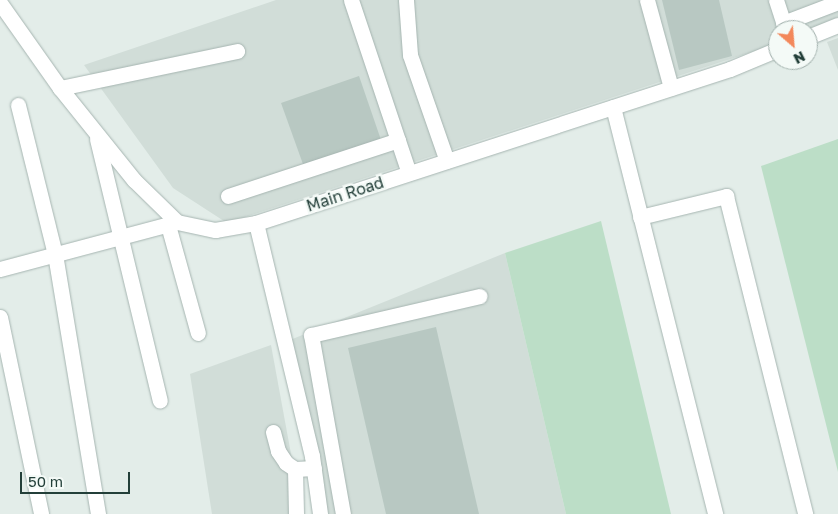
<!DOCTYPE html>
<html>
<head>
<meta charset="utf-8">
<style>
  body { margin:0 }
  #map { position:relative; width:838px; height:514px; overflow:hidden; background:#e3ede9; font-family:"Golos Text",sans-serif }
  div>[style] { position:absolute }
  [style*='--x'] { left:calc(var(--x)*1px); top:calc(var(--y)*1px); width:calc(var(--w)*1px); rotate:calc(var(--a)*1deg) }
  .built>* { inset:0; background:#d1ddd8 }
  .green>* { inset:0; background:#bcdec7 }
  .building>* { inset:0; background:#b8c8c2 }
  .roads { filter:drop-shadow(0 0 1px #a6b5b1) drop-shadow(0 0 1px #a6b5b1) }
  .minor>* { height:15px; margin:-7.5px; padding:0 7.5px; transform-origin:7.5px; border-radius:7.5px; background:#fff }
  span { translate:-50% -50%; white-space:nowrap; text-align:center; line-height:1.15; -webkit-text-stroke:5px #f4faf7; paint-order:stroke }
  .street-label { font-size:16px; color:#233f39 }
  .north { position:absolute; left:768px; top:20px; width:50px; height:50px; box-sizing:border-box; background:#f4faf7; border:1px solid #a0afab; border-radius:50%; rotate:153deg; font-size:14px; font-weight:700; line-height:20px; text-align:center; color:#233f39 }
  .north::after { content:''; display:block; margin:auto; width:18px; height:22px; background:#f3885b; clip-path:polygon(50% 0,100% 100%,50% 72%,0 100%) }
  .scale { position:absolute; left:20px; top:472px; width:110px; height:22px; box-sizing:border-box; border:2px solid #233f39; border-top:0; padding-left:6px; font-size:15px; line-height:18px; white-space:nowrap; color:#233f39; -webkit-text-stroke:4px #f4faf7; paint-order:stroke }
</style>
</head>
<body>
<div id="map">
  <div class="built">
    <div style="clip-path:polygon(276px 0,838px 0,838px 17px,807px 30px,778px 30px,778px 42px,767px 47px,227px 223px,173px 188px,84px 65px)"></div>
    <div style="clip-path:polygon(838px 38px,838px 70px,827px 42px)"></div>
    <div style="clip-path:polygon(505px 253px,566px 514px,322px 514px,290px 340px)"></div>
    <div style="clip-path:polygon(271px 345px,302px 514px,212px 514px,190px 374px)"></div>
  </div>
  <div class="green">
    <div style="clip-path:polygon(838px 139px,838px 472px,761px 166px)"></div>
    <div style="clip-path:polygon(601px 221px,671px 514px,566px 514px,505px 253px)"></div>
  </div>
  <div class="building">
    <div style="clip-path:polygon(662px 0,719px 0,732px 56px,679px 70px)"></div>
    <div style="clip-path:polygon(359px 76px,381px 140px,304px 167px,281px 103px)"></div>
    <div style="clip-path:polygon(436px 327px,479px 514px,386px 514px,348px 348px)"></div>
  </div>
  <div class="roads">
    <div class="minor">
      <div style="--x:351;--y:0;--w:182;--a:71.5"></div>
      <div style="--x:406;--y:0;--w:55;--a:85.8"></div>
      <div style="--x:410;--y:55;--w:112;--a:70.8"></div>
      <div style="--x:647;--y:0;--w:91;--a:74.7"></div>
      <div style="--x:776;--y:0;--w:32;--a:72"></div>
      <div style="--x:0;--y:3;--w:104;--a:54.8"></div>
      <div style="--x:60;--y:88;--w:118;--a:51.2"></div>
      <div style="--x:134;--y:180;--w:60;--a:44.3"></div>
      <div style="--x:177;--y:222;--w:39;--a:12"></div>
      <div style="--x:215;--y:230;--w:42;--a:-9.7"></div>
      <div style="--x:256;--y:223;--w:498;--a:-18"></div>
      <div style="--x:730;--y:69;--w:52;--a:-22.6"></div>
      <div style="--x:783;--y:23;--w:59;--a:-20.9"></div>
      <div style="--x:808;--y:37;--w:32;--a:-22"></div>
      <div style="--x:60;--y:88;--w:181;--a:-11.8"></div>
      <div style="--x:18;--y:105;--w:154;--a:76.1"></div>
      <div style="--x:55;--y:254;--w:264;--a:80.6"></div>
      <div style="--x:613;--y:107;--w:420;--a:75.9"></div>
      <div style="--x:97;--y:139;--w:269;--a:76.5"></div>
      <div style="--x:228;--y:196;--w:179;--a:-18.2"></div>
      <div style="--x:640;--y:217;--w:89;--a:-13.7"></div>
      <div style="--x:726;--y:196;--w:328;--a:76"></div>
      <div style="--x:256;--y:223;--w:240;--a:76.5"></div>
      <div style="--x:312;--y:456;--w:59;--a:82.1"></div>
      <div style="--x:168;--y:225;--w:112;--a:74.5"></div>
      <div style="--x:0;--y:269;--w:183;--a:-14.9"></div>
      <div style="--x:0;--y:317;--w:201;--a:78.2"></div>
      <div style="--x:273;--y:432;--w:20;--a:75"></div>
      <div style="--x:278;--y:451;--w:14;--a:56"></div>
      <div style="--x:286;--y:463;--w:11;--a:34"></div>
      <div style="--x:295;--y:469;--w:19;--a:-3"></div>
      <div style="--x:295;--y:469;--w:45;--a:88.7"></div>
      <div style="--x:343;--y:514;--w:182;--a:-100.1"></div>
      <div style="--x:311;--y:335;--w:173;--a:-13"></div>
    </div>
  </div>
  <div class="street-label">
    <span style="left:345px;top:194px;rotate:-18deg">Main Road</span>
  </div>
  <div class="north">N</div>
  <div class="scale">50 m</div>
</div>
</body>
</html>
